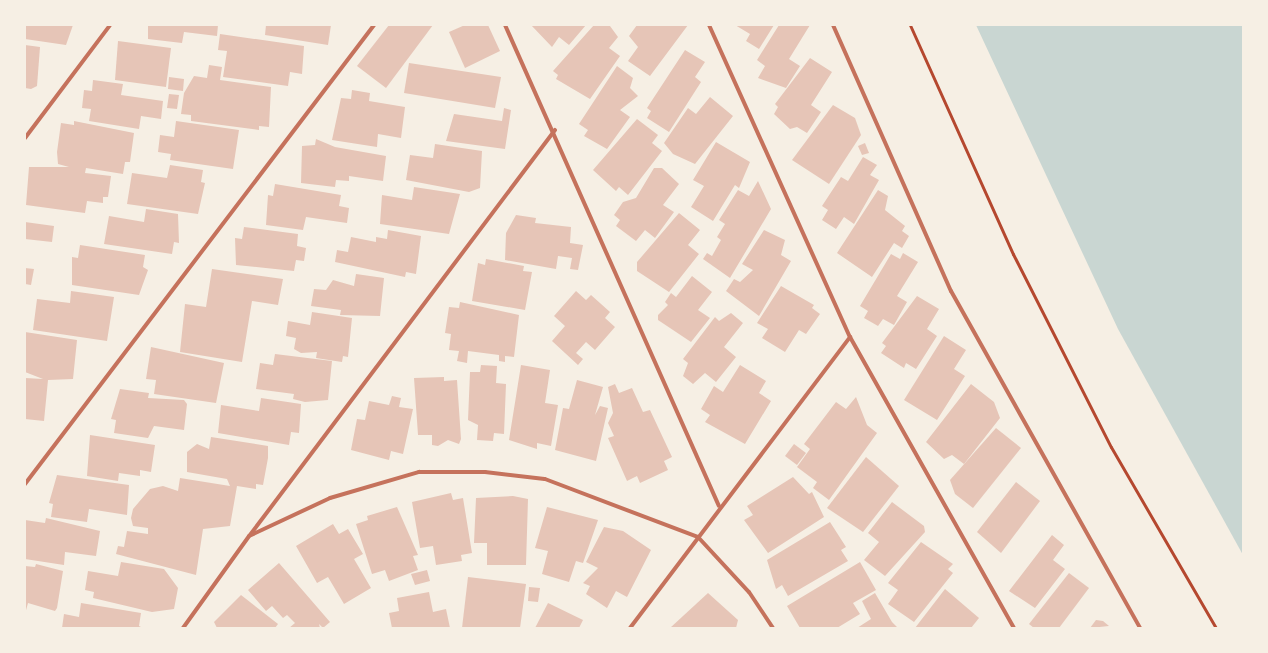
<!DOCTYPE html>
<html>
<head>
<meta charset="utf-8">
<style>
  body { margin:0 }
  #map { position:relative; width:1268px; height:653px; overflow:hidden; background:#f6efe4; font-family:Barlow,sans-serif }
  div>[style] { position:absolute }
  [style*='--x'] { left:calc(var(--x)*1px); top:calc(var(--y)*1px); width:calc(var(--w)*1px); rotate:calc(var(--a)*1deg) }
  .water>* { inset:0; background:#c9d6d2 }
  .building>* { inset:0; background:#e6c5b7 }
  .path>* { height:3px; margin:-1.5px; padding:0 1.5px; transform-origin:1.5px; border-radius:1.5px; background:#b5482f }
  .service>* { height:4px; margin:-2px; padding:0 2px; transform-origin:2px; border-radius:2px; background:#c5725c }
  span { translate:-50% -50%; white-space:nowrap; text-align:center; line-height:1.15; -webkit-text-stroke:4px #f6efe4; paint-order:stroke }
  .frame { position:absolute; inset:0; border:26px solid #f6efe4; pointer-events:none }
</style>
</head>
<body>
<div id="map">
  <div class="water">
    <div style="clip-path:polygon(976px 25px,1243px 25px,1243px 555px,1118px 329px)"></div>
  </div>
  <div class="building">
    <div style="clip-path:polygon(25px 25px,73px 25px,66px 45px,25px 39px)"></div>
    <div style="clip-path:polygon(148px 25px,218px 25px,217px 36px,184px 32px,182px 43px,148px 39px)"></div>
    <div style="clip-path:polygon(266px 25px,331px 25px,328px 45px,265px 35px)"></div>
    <div style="clip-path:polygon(389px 25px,433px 25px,386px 88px,357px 66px)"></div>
    <div style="clip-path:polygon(465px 25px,488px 25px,500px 51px,465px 68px,449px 32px)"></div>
    <div style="clip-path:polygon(531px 25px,586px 25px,569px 45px,559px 37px,552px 47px)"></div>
    <div style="clip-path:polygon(594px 25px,610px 26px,618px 37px,609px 48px,620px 56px,590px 99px,556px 79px,558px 75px,553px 71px)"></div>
    <div style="clip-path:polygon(637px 25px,688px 25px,650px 76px,628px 61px,638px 47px,629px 36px)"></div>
    <div style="clip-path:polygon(735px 25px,774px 25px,759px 49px,746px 41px,750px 34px)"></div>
    <div style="clip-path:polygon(779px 25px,810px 25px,789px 59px,800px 66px,786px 88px,758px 78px,765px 66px,757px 60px)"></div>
    <div style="clip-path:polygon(220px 34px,304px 46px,302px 74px,290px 72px,288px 86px,223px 77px,227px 51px,218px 50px)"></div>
    <div style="clip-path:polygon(118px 41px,171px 48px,166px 87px,115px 80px)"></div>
    <div style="clip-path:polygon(25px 45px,40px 47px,37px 86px,31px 89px,25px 88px)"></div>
    <div style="clip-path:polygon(685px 50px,705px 62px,695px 77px,701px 82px,669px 132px,647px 118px,651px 111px,647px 108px)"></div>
    <div style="clip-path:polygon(810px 58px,832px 72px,811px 105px,821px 112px,807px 133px,797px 127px,790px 129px,774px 114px,778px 107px,775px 104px)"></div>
    <div style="clip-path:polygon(409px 63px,501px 77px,495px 108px,404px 93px)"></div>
    <div style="clip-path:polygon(209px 65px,222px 67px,220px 80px,271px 87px,269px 127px,259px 126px,259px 130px,191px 121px,191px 115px,181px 114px,184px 93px,194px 76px,207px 78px)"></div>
    <div style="clip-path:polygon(617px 66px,633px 78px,630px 88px,638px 96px,620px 110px,630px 117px,607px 149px,584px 136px,588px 130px,579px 124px)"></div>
    <div style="clip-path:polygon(169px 77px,184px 79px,183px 91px,168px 89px)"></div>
    <div style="clip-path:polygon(93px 80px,123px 84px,121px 95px,163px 101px,161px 119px,141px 116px,139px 129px,89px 121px,91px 109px,82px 108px,84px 90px,92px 91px)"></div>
    <div style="clip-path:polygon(352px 90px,370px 93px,369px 101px,405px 107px,401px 138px,378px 134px,377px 147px,332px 140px,341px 98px,351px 99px)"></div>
    <div style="clip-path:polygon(169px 94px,179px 95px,177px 109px,167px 108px)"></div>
    <div style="clip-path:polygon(710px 97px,733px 116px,695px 164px,673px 154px,664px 143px,688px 108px,696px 114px)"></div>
    <div style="clip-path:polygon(833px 105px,855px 118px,861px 135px,829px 184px,792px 160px)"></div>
    <div style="clip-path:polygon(504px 108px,511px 110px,505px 149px,446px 141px,454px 114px,502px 121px)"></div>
    <div style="clip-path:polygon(637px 119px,658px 135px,652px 143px,662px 151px,628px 195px,619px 187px,616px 191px,593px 170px)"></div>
    <div style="clip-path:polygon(74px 121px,134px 133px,130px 162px,125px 162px,123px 174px,86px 168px,85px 173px,111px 176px,108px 197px,103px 197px,103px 203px,87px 201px,85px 213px,26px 205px,29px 167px,69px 167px,58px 164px,57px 152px,61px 123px,74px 125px)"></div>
    <div style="clip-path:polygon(176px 121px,239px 130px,233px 169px,170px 160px,171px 154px,158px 152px,160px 135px,174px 137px)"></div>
    <div style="clip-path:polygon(316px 139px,335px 147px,386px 156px,383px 181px,349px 176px,349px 181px,336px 180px,335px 187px,301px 183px,302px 146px,315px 145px)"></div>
    <div style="clip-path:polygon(716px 142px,750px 162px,739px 188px,735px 185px,713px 221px,691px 207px,704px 186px,693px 180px)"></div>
    <div style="clip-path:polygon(865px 143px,869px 153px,862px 155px,858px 146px)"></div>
    <div style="clip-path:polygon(435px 144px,482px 151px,480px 188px,469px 192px,406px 180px,410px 155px,433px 158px)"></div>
    <div style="clip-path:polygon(863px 157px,877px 165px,870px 175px,879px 180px,854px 224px,844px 217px,836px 229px,822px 220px,828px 210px,822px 206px,841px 177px,848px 181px)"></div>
    <div style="clip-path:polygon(170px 165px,203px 170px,201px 182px,205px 183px,198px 214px,127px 204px,132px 173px,167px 178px)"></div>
    <div style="clip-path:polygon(654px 168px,662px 168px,679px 184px,663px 205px,674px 212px,655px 238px,645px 230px,636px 241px,616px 226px,620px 220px,614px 215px,623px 202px,636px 198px)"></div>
    <div style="clip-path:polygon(758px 181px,771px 209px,730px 278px,703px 259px,707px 253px,712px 256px,721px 240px,717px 237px,725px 224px,719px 220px,738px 190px,749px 196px)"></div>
    <div style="clip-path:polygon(275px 184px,341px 195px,339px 206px,349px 208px,347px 223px,306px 217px,303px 230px,266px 225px,268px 195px,273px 196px)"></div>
    <div style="clip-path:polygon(414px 187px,460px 194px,449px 234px,380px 224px,382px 195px,412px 200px)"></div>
    <div style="clip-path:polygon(878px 190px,888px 196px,885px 210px,905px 226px,902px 231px,909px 236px,902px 248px,894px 243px,872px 277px,837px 253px)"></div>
    <div style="clip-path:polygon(146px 209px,178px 214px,179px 243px,174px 242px,172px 254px,104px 244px,109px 216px,144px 222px)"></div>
    <div style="clip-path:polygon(679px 213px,700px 230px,688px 245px,699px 254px,669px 292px,637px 271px,637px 262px)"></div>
    <div style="clip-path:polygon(516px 215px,536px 218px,535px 223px,571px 227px,570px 243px,583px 245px,578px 270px,570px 269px,572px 258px,558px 256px,556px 269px,505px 260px,506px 233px)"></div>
    <div style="clip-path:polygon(25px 222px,54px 226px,52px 242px,25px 239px)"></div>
    <div style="clip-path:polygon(244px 227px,298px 234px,297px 246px,306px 248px,304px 261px,296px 260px,294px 271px,236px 265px,235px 238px,242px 239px)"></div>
    <div style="clip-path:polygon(388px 230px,421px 236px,416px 274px,406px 272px,405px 277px,335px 262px,337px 250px,348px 252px,351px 237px,376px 242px,376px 237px,387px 239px)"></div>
    <div style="clip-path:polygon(764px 230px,785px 240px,781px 255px,791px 261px,759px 316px,726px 291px,734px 279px,740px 282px,753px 270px,742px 264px)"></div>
    <div style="clip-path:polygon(80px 245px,145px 255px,143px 267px,148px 270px,139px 295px,72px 285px,72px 257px,78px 258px)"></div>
    <div style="clip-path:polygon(903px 253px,918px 262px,897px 296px,907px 302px,894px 325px,883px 319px,878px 326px,864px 318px,868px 311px,860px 306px,891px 254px,900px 259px)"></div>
    <div style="clip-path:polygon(486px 259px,524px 266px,523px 271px,532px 272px,525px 310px,472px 301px,478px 263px,485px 265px)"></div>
    <div style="clip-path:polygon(25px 268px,34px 269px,31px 285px,25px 284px)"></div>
    <div style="clip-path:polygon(212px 269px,283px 279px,278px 305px,252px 301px,242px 362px,180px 352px,185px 304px,206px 307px)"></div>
    <div style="clip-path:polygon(356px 274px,384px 278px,380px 316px,340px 315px,341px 310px,311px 306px,314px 289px,326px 290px,333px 280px,354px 286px)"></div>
    <div style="clip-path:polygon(692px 276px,712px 292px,698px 310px,710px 318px,691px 342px,658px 320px,658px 315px,668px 305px,665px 302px,671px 293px,676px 297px)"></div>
    <div style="clip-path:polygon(781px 286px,814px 305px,812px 308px,820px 314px,806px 334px,799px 330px,785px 352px,762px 338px,768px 329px,757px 323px)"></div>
    <div style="clip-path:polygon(71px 291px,114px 297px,107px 341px,33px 330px,37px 299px,70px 303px)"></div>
    <div style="clip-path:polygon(576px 291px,586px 300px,591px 295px,610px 312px,605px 318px,615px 327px,595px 350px,586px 342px,576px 353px,583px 359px,578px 365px,552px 341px,565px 326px,554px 316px)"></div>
    <div style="clip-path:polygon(917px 296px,939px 309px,927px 329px,937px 336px,916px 369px,906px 363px,904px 368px,881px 353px,886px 346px,882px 343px)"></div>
    <div style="clip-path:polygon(460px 302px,519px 315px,514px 357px,505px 356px,505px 362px,499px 361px,499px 355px,468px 351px,467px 363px,457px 361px,459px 351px,449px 350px,451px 334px,445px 333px,449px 307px,459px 308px)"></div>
    <div style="clip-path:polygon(312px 312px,352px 318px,348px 357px,343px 356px,342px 362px,316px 358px,317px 352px,301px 353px,294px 349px,296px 338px,286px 336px,288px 321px,310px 325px)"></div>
    <div style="clip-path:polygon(731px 313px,743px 323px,724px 347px,736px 357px,716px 382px,705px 373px,693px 384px,683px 376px,688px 363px,683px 359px,715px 317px,719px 321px)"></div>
    <div style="clip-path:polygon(25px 332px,77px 340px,73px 379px,48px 380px,44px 421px,25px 419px,25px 378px,43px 379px,25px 372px)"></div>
    <div style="clip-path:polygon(944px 336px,966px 350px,954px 369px,965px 376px,937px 420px,904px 400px)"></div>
    <div style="clip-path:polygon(151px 347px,224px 363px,216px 403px,154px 394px,156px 380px,146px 379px)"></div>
    <div style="clip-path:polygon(275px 354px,332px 361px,328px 400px,305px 402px,293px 399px,294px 394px,256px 389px,260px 363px,273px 365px)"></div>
    <div style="clip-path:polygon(481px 365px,497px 366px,496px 383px,506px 384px,504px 434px,494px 433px,493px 441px,477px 440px,478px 425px,468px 420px,470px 372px,480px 372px)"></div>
    <div style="clip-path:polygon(521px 365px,550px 370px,545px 403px,558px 405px,551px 446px,537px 443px,537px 449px,509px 440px)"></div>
    <div style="clip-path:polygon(740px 365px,766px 381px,759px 393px,771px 401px,745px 444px,705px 422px,710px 415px,701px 409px,714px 386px,723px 392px)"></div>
    <div style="clip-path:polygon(444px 377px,444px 381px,457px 380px,461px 439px,459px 444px,448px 440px,438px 446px,432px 445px,432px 435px,418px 435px,414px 378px)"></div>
    <div style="clip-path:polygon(577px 380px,603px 387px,595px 415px,600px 406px,608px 408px,596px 461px,555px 450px,563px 408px,569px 409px)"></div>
    <div style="clip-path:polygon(615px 384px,619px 393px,632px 388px,643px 412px,650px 410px,672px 457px,664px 461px,668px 470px,640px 483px,637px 476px,627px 481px,608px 438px,614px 436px,608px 423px,613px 413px,608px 387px)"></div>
    <div style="clip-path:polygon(971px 384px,994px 402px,1000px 418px,964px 464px,952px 455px,944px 459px,926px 442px)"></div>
    <div style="clip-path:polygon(120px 389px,149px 393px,148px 398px,184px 400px,187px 404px,184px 430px,154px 426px,148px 438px,114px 433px,116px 420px,111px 419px)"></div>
    <div style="clip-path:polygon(392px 396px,401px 398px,399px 407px,413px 409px,403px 454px,391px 451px,389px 460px,351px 450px,357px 419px,365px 420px,369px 401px,389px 405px)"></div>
    <div style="clip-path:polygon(856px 397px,867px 425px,877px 433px,829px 500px,813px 488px,817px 482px,797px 467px,810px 449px,804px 444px,836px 402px,846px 409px)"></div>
    <div style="clip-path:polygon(261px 398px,301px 404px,299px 433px,291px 432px,289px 445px,218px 433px,221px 405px,259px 411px)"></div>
    <div style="clip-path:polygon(996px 428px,1021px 448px,973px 508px,955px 494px,950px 480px)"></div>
    <div style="clip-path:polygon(90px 435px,155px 445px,151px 472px,140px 470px,140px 476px,119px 473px,118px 481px,87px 476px)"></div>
    <div style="clip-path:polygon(211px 437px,268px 446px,268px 458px,263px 485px,256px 484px,256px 489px,237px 486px,230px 526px,203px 529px,196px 575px,116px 554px,118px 546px,124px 547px,127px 531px,148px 534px,148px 528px,133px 526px,131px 518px,133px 509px,150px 489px,163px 486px,178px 491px,180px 478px,230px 486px,227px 479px,187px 472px,187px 452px,197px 444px,209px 449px)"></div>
    <div style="clip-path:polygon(794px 444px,806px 453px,797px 465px,785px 456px)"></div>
    <div style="clip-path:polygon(866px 457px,899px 486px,863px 532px,827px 508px)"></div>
    <div style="clip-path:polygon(57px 475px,129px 485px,127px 515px,89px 509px,87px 522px,51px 517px,53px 504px,49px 503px)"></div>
    <div style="clip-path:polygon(793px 477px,809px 494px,812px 492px,824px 517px,768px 553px,744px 520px,753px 515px,747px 506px)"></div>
    <div style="clip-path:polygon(1016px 482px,1040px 501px,1001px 553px,977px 532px)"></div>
    <div style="clip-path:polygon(451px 493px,453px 500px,463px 498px,472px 553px,461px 555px,462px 561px,436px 565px,433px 546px,420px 548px,412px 502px)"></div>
    <div style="clip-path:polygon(513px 496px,528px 499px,526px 565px,487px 565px,487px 543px,474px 543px,476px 498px)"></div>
    <div style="clip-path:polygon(892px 502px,924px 526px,925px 532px,885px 576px,864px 560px,879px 542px,868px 533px)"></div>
    <div style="clip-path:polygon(397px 507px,418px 555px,413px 556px,418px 570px,389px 581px,385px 570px,372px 574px,356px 524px,368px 520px,367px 516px)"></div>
    <div style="clip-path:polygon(547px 507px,598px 520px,583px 563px,576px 561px,569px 582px,542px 574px,548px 551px,535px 548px)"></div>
    <div style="clip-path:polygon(46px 518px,100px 531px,96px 556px,65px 552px,64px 565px,25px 559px,25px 520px,45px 523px)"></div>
    <div style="clip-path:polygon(830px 522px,846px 547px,841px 550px,848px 561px,788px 596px,782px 585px,776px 589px,767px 560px)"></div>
    <div style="clip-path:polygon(333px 524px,339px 534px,348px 529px,363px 554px,354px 559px,371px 588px,344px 604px,328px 577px,317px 583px,296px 546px)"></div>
    <div style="clip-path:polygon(604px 527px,623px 531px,651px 550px,627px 597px,616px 591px,607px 608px,586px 594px,590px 586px,583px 583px,598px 568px,586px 562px)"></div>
    <div style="clip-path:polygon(1052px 535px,1064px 545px,1053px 560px,1065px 569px,1035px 608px,1009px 591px)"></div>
    <div style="clip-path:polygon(921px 542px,953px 564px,948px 569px,953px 573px,914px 622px,888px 604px,898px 590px,888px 583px)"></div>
    <div style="clip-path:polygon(121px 562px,164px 569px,178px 588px,174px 609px,152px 612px,93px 598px,94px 592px,85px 590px,88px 571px,118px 576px)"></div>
    <div style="clip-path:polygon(860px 562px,876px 590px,853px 603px,860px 614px,837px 628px,800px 628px,787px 606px)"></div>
    <div style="clip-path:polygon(279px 563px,330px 622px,323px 628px,319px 624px,320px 628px,289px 628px,295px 623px,287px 615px,283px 618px,272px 606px,266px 611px,248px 590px)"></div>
    <div style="clip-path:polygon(36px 564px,63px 571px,57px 608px,55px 611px,28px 603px,25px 614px,25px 566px,35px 567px)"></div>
    <div style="clip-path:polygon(427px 570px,430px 581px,415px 585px,411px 574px)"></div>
    <div style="clip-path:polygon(1069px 573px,1089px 588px,1059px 628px,1034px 628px,1029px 624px)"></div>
    <div style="clip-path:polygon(468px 577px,526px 584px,520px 628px,462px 628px)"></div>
    <div style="clip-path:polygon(529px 587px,540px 588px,538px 602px,528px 601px)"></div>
    <div style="clip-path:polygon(945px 589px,979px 618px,971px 628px,915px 628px)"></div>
    <div style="clip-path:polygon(429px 592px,433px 612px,446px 609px,450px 628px,392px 628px,389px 613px,399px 611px,397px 598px)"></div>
    <div style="clip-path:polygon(708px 593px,738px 620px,736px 628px,670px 628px)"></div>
    <div style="clip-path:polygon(875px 593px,892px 622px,898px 628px,857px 628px,871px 619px,862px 601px)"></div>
    <div style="clip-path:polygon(241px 595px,278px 624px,275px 628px,217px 628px,214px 622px)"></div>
    <div style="clip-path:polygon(81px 603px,141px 613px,139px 626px,143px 628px,62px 628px,64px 614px,79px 617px)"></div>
    <div style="clip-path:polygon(548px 603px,583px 620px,579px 628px,535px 628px)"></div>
    <div style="clip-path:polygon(1096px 620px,1103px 621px,1109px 626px,1090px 628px)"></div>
  </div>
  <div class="path">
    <div style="--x:910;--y:25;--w:251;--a:65.8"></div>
    <div style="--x:1013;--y:254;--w:216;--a:63.1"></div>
    <div style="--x:1111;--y:447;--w:209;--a:59.9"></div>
  </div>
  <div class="service">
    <div style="--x:505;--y:25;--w:526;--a:66.02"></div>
    <div style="--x:709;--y:25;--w:342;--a:65.7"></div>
    <div style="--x:850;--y:337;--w:334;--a:60.6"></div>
    <div style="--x:833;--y:25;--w:291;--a:66.1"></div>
    <div style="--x:951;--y:291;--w:386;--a:60.7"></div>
    <div style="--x:25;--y:138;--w:141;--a:-53"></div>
    <div style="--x:25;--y:484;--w:577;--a:-52.75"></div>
    <div style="--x:250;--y:535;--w:507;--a:-53.02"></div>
    <div style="--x:183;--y:628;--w:113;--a:-54.3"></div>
    <div style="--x:249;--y:536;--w:89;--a:-25.1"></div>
    <div style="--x:330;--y:498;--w:93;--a:-16.3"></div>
    <div style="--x:419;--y:472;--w:66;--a:0"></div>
    <div style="--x:485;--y:472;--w:60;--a:6.7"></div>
    <div style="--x:545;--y:479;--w:164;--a:20.8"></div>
    <div style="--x:698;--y:537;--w:75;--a:47.2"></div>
    <div style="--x:749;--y:592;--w:43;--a:56.3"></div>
    <div style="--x:630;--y:628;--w:365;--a:-52.9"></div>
  </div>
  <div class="frame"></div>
</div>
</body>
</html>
